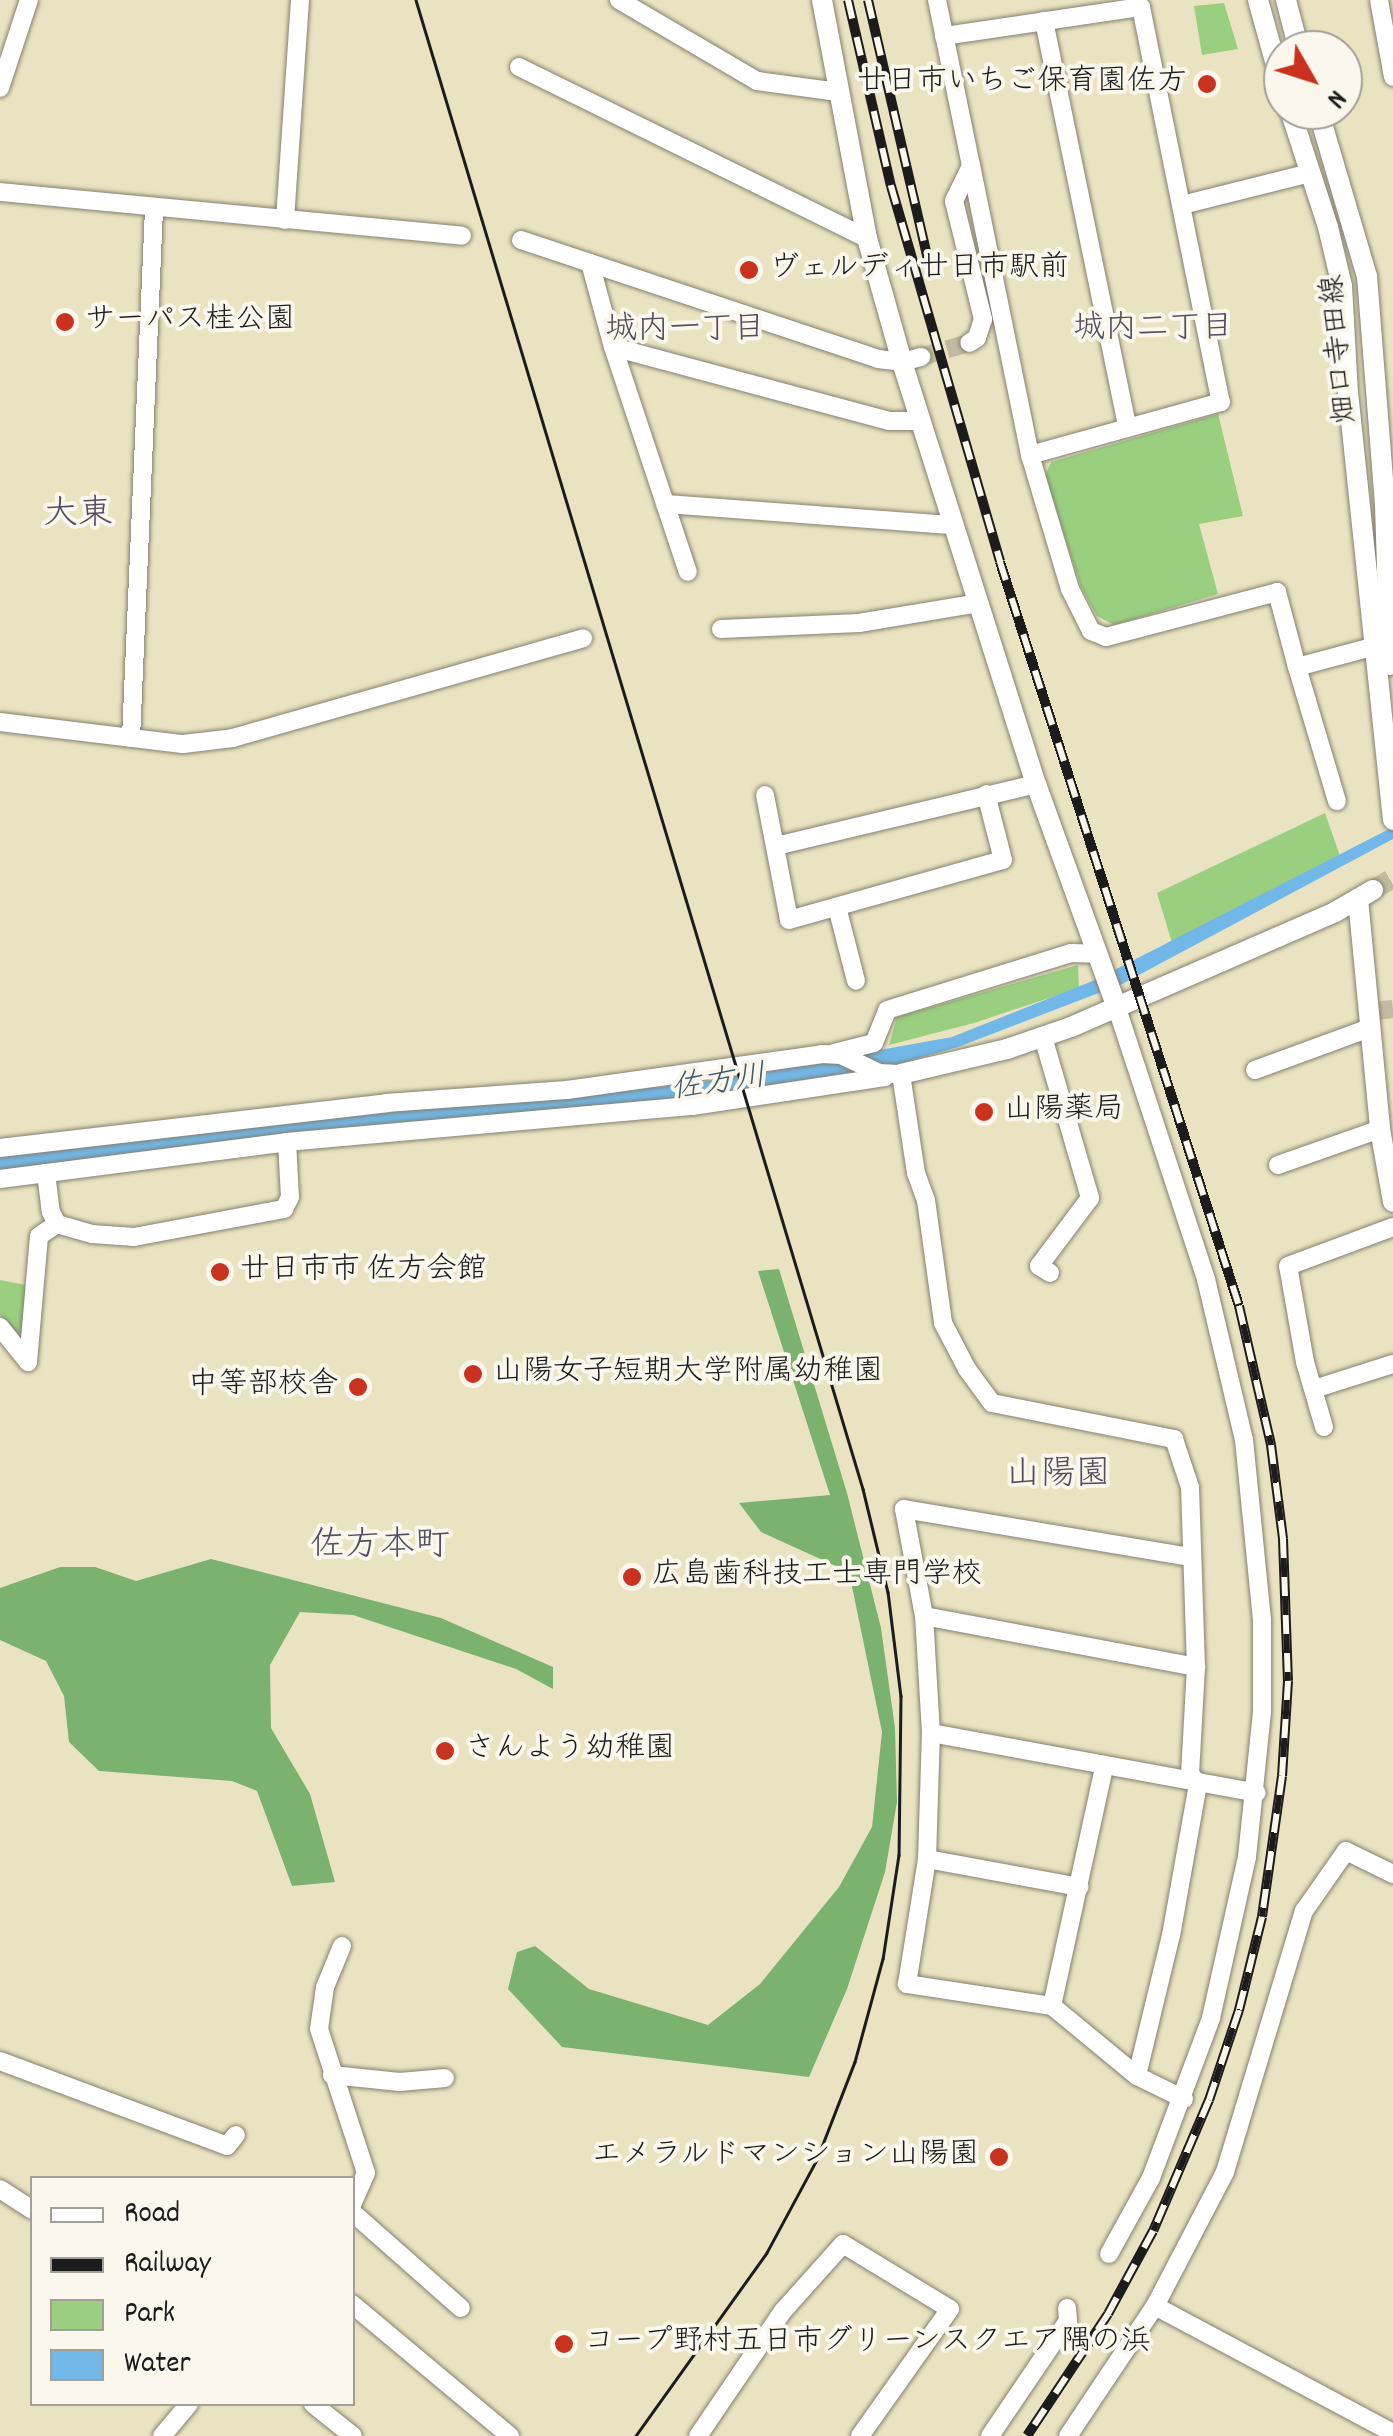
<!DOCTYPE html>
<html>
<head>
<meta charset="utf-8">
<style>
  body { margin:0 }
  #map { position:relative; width:1393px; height:2436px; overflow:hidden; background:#eae3c2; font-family:Dekko,"Klee One",sans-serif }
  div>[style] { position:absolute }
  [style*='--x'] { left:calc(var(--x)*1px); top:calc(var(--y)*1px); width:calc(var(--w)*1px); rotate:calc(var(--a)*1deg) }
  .green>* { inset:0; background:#9acf80 }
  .forest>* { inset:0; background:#7bb26e }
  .water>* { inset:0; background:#71b7e8 }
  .minor-tunnel>* { height:18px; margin-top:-9px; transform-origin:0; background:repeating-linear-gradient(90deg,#c1bba1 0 18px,transparent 0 27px) }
  .tertiary-tunnel>* { height:20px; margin-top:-10px; transform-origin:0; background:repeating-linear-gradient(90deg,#c1bba1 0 20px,transparent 0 30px) }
  .roads { filter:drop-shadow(0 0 2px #83806f) drop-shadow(0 0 2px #83806f) }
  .minor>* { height:18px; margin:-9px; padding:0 9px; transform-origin:9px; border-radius:9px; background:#fff }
  .tertiary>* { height:20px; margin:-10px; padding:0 10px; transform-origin:10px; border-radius:10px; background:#fff }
  .tram>* { height:2.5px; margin:-1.25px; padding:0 1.25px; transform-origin:1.25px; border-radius:1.25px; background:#1c1c1c }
  .rail>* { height:10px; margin-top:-5px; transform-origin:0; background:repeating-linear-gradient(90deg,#fbf7ec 0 19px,#1c1c1c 0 38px); box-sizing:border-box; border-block:2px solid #1c1c1c }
  .dots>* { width:28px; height:28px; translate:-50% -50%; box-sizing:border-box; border:5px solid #fbf7ec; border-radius:50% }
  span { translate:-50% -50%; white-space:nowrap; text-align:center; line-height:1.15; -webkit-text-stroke:8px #fbf7ec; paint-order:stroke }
  .poi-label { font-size:30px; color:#1c1c1c }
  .right { translate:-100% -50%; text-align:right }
  .left { translate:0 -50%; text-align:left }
  .street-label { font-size:30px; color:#1c1c1c }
  .neighbourhood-label { font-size:32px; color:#554d5e }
  .water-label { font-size:32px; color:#3e5a6e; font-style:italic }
  .quarter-label { font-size:35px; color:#554d5e }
  .legend { position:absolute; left:30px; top:2176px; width:325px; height:230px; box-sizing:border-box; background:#fbf7ec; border:2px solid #a29f99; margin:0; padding:12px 18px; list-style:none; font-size:30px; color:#1c1c1c }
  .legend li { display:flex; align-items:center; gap:20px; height:50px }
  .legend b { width:50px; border:2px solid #a29f99 }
  .north { position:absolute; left:1263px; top:30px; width:100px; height:100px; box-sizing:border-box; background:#fbf7ec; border:2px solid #a29f99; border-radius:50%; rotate:129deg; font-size:28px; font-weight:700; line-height:40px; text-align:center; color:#1c1c1c }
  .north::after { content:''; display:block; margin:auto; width:35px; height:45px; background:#c8321e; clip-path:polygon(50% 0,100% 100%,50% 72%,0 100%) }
</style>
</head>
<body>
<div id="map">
  <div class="green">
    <div style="clip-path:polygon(1224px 3px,1238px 49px,1202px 55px,1194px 6px)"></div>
    <div style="clip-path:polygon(1218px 414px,1243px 516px,1199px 524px,1218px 594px,1114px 625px,1097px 616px,1081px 587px,1045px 476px,1051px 462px)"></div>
    <div style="clip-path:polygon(1325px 813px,1340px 856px,1172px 943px,1157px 893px)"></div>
    <div style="clip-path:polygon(1078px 965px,1079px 988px,974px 1023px,889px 1045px,897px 1017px)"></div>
    <div style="clip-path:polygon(0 1280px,26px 1285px,24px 1332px,15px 1334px,0 1315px)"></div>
  </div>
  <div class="forest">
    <div style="clip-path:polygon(779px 1269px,847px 1493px,881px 1628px,895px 1728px,897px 1802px,885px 1872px,847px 1989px,809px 2077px,562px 2047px,508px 1989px,517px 1952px,535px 1946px,589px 1989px,708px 2025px,760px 1984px,839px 1887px,872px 1827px,882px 1732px,849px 1572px,761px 1532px,739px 1503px,830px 1495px,758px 1271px)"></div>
    <div style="clip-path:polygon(211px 1559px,441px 1618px,553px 1667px,553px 1689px,516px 1669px,353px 1615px,300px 1612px,270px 1665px,271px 1728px,310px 1794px,335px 1882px,292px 1886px,257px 1791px,232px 1781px,99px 1771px,69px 1742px,64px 1696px,46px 1661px,0 1640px,0 1588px,60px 1567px,95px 1567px,136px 1581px)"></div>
  </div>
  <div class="water">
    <div style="clip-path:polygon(1393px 827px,1393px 839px,1122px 984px,958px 1047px,891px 1066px,694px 1097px,293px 1132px,0 1170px,0 1157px,407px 1109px,692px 1084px,952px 1037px,1095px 980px)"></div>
  </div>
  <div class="minor-tunnel">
    <div style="--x:921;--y:357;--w:50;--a:-16.3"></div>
    <div style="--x:1376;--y:1011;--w:17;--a:-7"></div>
  </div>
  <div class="tertiary-tunnel">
    <div style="--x:1373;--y:890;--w:23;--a:-31"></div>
  </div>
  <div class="roads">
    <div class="minor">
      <div style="--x:619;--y:0;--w:160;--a:30.4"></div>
      <div style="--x:757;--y:81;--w:82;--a:7.7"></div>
      <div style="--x:937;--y:0;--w:169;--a:78.4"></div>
      <div style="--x:971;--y:166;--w:39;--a:116"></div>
      <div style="--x:954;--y:201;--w:122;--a:76.2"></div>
      <div style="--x:983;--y:319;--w:20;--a:108"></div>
      <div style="--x:977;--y:338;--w:9;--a:148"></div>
      <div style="--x:1379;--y:0;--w:78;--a:79.7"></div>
      <div style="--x:1044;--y:21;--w:414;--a:78.4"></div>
      <div style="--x:944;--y:36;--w:199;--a:-8.4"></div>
      <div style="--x:1141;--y:7;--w:403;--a:78.6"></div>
      <div style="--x:1221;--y:402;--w:198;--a:164.5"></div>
      <div style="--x:1030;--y:455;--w:295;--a:-101.5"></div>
      <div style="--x:519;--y:67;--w:388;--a:26.2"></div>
      <div style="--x:0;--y:88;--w:93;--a:-71.8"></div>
      <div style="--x:0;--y:192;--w:464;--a:5.4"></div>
      <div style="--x:1182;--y:205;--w:132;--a:-14"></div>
      <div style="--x:285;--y:220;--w:221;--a:-86.1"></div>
      <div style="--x:521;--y:240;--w:376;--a:18.4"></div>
      <div style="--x:878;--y:359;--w:24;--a:7"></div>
      <div style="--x:902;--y:362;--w:20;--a:-15"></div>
      <div style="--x:590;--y:263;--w:87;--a:74.7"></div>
      <div style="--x:613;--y:347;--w:237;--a:71.6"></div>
      <div style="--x:613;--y:347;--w:286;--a:15"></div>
      <div style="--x:889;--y:421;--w:32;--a:0"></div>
      <div style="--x:1030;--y:455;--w:140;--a:73.4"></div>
      <div style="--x:1070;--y:589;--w:47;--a:63.4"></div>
      <div style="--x:1091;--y:631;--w:16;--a:22"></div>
      <div style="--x:1106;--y:637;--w:177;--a:-14.7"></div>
      <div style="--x:1277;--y:592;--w:78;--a:75.1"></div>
      <div style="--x:1297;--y:667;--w:82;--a:-14.9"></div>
      <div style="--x:665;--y:504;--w:287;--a:4.2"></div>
      <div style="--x:721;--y:629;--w:138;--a:-2.5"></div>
      <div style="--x:859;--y:623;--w:121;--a:-9.5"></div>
      <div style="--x:1297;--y:667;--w:140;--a:73.4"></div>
      <div style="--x:0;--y:722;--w:184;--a:6.9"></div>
      <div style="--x:183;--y:744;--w:50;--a:-6.8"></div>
      <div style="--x:233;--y:738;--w:364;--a:-15.9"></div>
      <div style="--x:131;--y:738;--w:529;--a:-87.51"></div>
      <div style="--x:765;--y:795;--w:127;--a:79.1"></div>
      <div style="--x:789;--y:920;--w:222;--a:-15.7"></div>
      <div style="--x:1003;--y:860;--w:68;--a:-104.4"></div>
      <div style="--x:776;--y:846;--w:267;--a:-13.4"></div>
      <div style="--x:837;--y:907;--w:76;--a:75.6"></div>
      <div style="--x:1043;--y:1037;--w:168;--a:73.7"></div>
      <div style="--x:1090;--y:1198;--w:85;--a:126.9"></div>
      <div style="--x:1039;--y:1266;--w:13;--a:32"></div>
      <div style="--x:834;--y:1053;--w:41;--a:-14"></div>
      <div style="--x:874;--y:1043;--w:35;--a:-68"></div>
      <div style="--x:887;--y:1010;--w:193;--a:-17.2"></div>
      <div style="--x:1071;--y:953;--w:24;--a:2"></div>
      <div style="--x:1255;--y:1070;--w:122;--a:-20.1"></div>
      <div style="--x:901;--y:1074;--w:100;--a:81.4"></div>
      <div style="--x:916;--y:1173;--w:29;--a:70"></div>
      <div style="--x:926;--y:1200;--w:124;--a:82.1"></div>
      <div style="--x:943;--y:1323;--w:52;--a:62.4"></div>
      <div style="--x:967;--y:1369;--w:42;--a:53.7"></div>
      <div style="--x:992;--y:1403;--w:186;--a:11.2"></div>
      <div style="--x:1174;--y:1439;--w:51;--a:71.6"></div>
      <div style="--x:1190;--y:1487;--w:180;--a:88.1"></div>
      <div style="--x:1196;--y:1667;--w:107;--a:93.2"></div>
      <div style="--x:1190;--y:1774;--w:13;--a:51"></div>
      <div style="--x:1198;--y:1784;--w:153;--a:100.1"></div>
      <div style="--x:1171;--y:1935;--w:145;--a:103.6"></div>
      <div style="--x:0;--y:1148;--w:389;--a:-6.6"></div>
      <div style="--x:386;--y:1103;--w:181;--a:-4.1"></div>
      <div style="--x:567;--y:1090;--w:258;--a:-8"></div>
      <div style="--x:822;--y:1054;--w:19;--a:3"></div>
      <div style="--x:841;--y:1055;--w:42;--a:25.3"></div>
      <div style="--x:879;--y:1073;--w:22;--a:3"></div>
      <div style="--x:1278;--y:1165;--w:108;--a:-19.4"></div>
      <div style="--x:46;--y:1173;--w:39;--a:83"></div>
      <div style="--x:51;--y:1212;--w:13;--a:63"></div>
      <div style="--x:57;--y:1224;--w:36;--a:16"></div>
      <div style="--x:92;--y:1234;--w:42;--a:4.1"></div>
      <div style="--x:134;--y:1237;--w:153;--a:-10.6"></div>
      <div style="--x:284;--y:1209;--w:13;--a:-63"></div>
      <div style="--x:290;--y:1197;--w:55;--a:-93.1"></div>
      <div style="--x:0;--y:1179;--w:289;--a:-7.3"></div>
      <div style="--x:287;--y:1142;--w:407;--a:-5.1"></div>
      <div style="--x:692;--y:1106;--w:195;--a:-8.5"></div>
      <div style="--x:0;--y:1327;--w:45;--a:51.3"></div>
      <div style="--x:28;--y:1362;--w:126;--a:-85"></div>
      <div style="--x:39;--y:1236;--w:22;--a:-34"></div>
      <div style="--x:1314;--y:1389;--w:83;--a:-17.6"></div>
      <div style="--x:1324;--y:1427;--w:68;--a:-106.3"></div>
      <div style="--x:1305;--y:1362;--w:97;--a:-100"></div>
      <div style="--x:1288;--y:1266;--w:112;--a:-20.4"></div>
      <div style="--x:924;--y:1616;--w:277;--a:10.6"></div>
      <div style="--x:931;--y:1733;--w:331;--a:10.4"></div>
      <div style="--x:927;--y:1859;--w:155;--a:10.4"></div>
      <div style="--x:342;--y:1946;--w:44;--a:112.5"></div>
      <div style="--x:325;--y:1987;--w:42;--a:98.1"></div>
      <div style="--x:319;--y:2029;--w:151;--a:71.9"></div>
      <div style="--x:366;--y:2173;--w:35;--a:114"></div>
      <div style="--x:1052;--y:2006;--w:245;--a:-77.7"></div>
      <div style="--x:0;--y:2061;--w:242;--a:20.5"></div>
      <div style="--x:227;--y:2146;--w:14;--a:-51"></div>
      <div style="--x:332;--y:2075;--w:68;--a:5.9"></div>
      <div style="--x:400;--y:2082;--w:45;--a:-5.1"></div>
      <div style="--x:1184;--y:2099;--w:52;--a:-153.9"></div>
      <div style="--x:1137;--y:2076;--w:110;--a:-140.5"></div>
      <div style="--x:1052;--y:2006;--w:147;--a:-171.4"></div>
      <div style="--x:907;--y:1984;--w:127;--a:-80.9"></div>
      <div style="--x:927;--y:1859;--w:126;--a:-88.2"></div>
      <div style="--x:931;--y:1733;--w:117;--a:-93.4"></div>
      <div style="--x:924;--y:1616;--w:109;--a:-100.6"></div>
      <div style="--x:904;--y:1509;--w:291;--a:9.5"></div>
      <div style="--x:0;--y:2189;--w:38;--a:33"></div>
      <div style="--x:352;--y:2212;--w:145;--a:41.4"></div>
      <div style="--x:1109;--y:2254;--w:87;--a:-61.1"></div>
      <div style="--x:1151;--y:2178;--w:171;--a:-69.4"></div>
      <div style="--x:1211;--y:2018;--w:165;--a:-77.4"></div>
      <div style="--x:1247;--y:1857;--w:147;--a:-84.1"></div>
      <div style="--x:1262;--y:1711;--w:91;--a:-90"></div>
      <div style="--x:1262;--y:1620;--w:181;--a:-95.7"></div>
      <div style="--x:1244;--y:1440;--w:165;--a:-103.3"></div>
      <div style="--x:1206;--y:1279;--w:285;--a:-108.2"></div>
      <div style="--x:352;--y:2304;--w:206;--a:39.9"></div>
      <div style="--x:1155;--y:2306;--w:270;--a:28.1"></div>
      <div style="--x:313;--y:2404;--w:51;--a:38.7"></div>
      <div style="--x:162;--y:2436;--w:42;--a:-49.8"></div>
      <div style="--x:698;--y:2436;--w:151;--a:-55.8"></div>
      <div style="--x:783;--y:2311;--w:90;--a:-48.2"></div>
      <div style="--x:843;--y:2244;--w:125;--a:31.3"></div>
      <div style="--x:950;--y:2309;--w:156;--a:125.3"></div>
      <div style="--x:990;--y:2436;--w:139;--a:-55.9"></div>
      <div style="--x:1068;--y:2321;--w:13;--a:-94"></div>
      <div style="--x:1068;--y:2436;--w:156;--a:-56.2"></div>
      <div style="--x:1155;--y:2306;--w:151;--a:-62.4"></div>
      <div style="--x:1225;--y:2172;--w:273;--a:-73.2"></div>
      <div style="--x:1304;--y:1911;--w:73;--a:-55"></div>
      <div style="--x:1346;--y:1851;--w:52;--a:26.1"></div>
    </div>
    <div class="tertiary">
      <div style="--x:822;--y:0;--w:242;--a:79.3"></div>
      <div style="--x:867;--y:238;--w:129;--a:74.2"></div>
      <div style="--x:902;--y:362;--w:443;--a:72.4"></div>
      <div style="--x:1036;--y:784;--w:238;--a:70.1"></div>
      <div style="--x:1258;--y:0;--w:93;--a:74.5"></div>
      <div style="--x:1286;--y:0;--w:52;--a:75.4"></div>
      <div style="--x:1290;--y:110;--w:123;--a:72"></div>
      <div style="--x:1328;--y:227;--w:61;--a:76.7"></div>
      <div style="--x:1342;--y:286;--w:106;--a:86.8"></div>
      <div style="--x:1348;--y:392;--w:430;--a:84"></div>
      <div style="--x:1318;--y:110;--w:173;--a:73.6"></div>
      <div style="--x:1367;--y:276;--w:229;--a:85.5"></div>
      <div style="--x:1385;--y:504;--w:161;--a:88.2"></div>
      <div style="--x:1358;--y:899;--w:231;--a:84.5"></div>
      <div style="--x:1380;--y:1129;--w:74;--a:79.9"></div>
      <div style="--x:901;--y:1074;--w:109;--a:-13.3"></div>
      <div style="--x:1007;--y:1049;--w:68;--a:-19"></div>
      <div style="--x:1071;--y:1027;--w:288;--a:-23.5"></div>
      <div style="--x:1335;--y:912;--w:44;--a:-30.1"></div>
    </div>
  </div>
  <div class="tram">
    <div style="--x:416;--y:0;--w:1555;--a:73.29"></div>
    <div style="--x:863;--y:1489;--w:106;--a:76.4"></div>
    <div style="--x:888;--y:1592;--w:105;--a:82.9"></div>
    <div style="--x:901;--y:1696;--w:159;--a:90.7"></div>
    <div style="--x:899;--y:1855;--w:105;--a:98.7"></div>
    <div style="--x:883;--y:1959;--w:107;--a:105.2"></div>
    <div style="--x:855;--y:2062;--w:105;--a:111.2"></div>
    <div style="--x:817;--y:2160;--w:106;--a:118.3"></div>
    <div style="--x:767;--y:2253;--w:225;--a:125.6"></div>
  </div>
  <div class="rail">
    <div style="--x:848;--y:0;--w:191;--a:77"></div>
    <div style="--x:891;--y:186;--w:391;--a:73.8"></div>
    <div style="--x:1000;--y:562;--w:781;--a:72.19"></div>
    <div style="--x:1239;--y:1306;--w:143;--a:77"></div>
    <div style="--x:1271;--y:1445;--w:95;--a:82.7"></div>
    <div style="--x:1283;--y:1539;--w:142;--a:88"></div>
    <div style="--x:1288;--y:1681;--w:95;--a:93.6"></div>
    <div style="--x:1282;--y:1776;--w:142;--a:98.1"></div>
    <div style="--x:1262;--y:1917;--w:96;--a:103.9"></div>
    <div style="--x:1239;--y:2010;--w:95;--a:108.4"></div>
    <div style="--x:1209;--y:2100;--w:142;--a:113.1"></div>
    <div style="--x:1153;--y:2231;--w:94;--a:118.5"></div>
    <div style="--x:1108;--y:2314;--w:146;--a:123.6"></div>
    <div style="--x:868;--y:0;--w:280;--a:77"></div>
  </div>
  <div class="dots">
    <div style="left:1207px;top:84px;background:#c8321e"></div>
    <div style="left:749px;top:270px;background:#c8321e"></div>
    <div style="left:65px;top:322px;background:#c8321e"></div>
    <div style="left:984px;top:1112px;background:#c8321e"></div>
    <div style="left:220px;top:1272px;background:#c8321e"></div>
    <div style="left:473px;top:1374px;background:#c8321e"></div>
    <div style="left:358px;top:1387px;background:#c8321e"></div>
    <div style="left:632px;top:1577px;background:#c8321e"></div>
    <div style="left:445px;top:1751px;background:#c8321e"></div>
    <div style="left:999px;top:2157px;background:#c8321e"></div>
    <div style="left:564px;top:2344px;background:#c8321e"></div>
  </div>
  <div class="poi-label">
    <span class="right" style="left:1187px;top:84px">廿日市いちご保育園佐方</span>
    <span class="left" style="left:769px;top:270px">ヴェルディ廿日市駅前</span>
    <span class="left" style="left:85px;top:322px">サーパス桂公園</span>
    <span class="left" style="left:1004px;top:1112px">山陽薬局</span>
    <span class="left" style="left:240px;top:1272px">廿日市市 佐方会館</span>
    <span class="left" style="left:493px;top:1374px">山陽女子短期大学附属幼稚園</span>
    <span class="right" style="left:338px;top:1387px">中等部校舎</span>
    <span class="left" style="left:652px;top:1577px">広島歯科技工士専門学校</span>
    <span class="left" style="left:465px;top:1751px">さんよう幼稚園</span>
    <span class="right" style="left:979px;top:2157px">エメラルドマンション山陽園</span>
    <span class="left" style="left:584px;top:2344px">コープ野村五日市グリーンスクエア隅の浜</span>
  </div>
  <div class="street-label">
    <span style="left:1342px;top:349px;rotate:-95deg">畑口寺田線</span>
  </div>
  <div class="neighbourhood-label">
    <span style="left:1153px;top:330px">城内二丁目</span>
    <span style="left:685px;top:331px">城内一丁目</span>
  </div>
  <div class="water-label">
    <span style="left:719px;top:1085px;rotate:-8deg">佐方川</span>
  </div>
  <div class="quarter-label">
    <span style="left:78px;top:516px">大東</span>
    <span style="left:1058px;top:1476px">山陽園</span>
    <span style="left:380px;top:1547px">佐方本町</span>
  </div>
  <ul class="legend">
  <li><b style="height:12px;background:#fff"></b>Road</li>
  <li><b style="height:12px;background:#1c1c1c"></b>Railway</li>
  <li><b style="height:28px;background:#9acf80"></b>Park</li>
  <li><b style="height:28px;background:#71b7e8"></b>Water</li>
  </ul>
  <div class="north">N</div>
</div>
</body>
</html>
